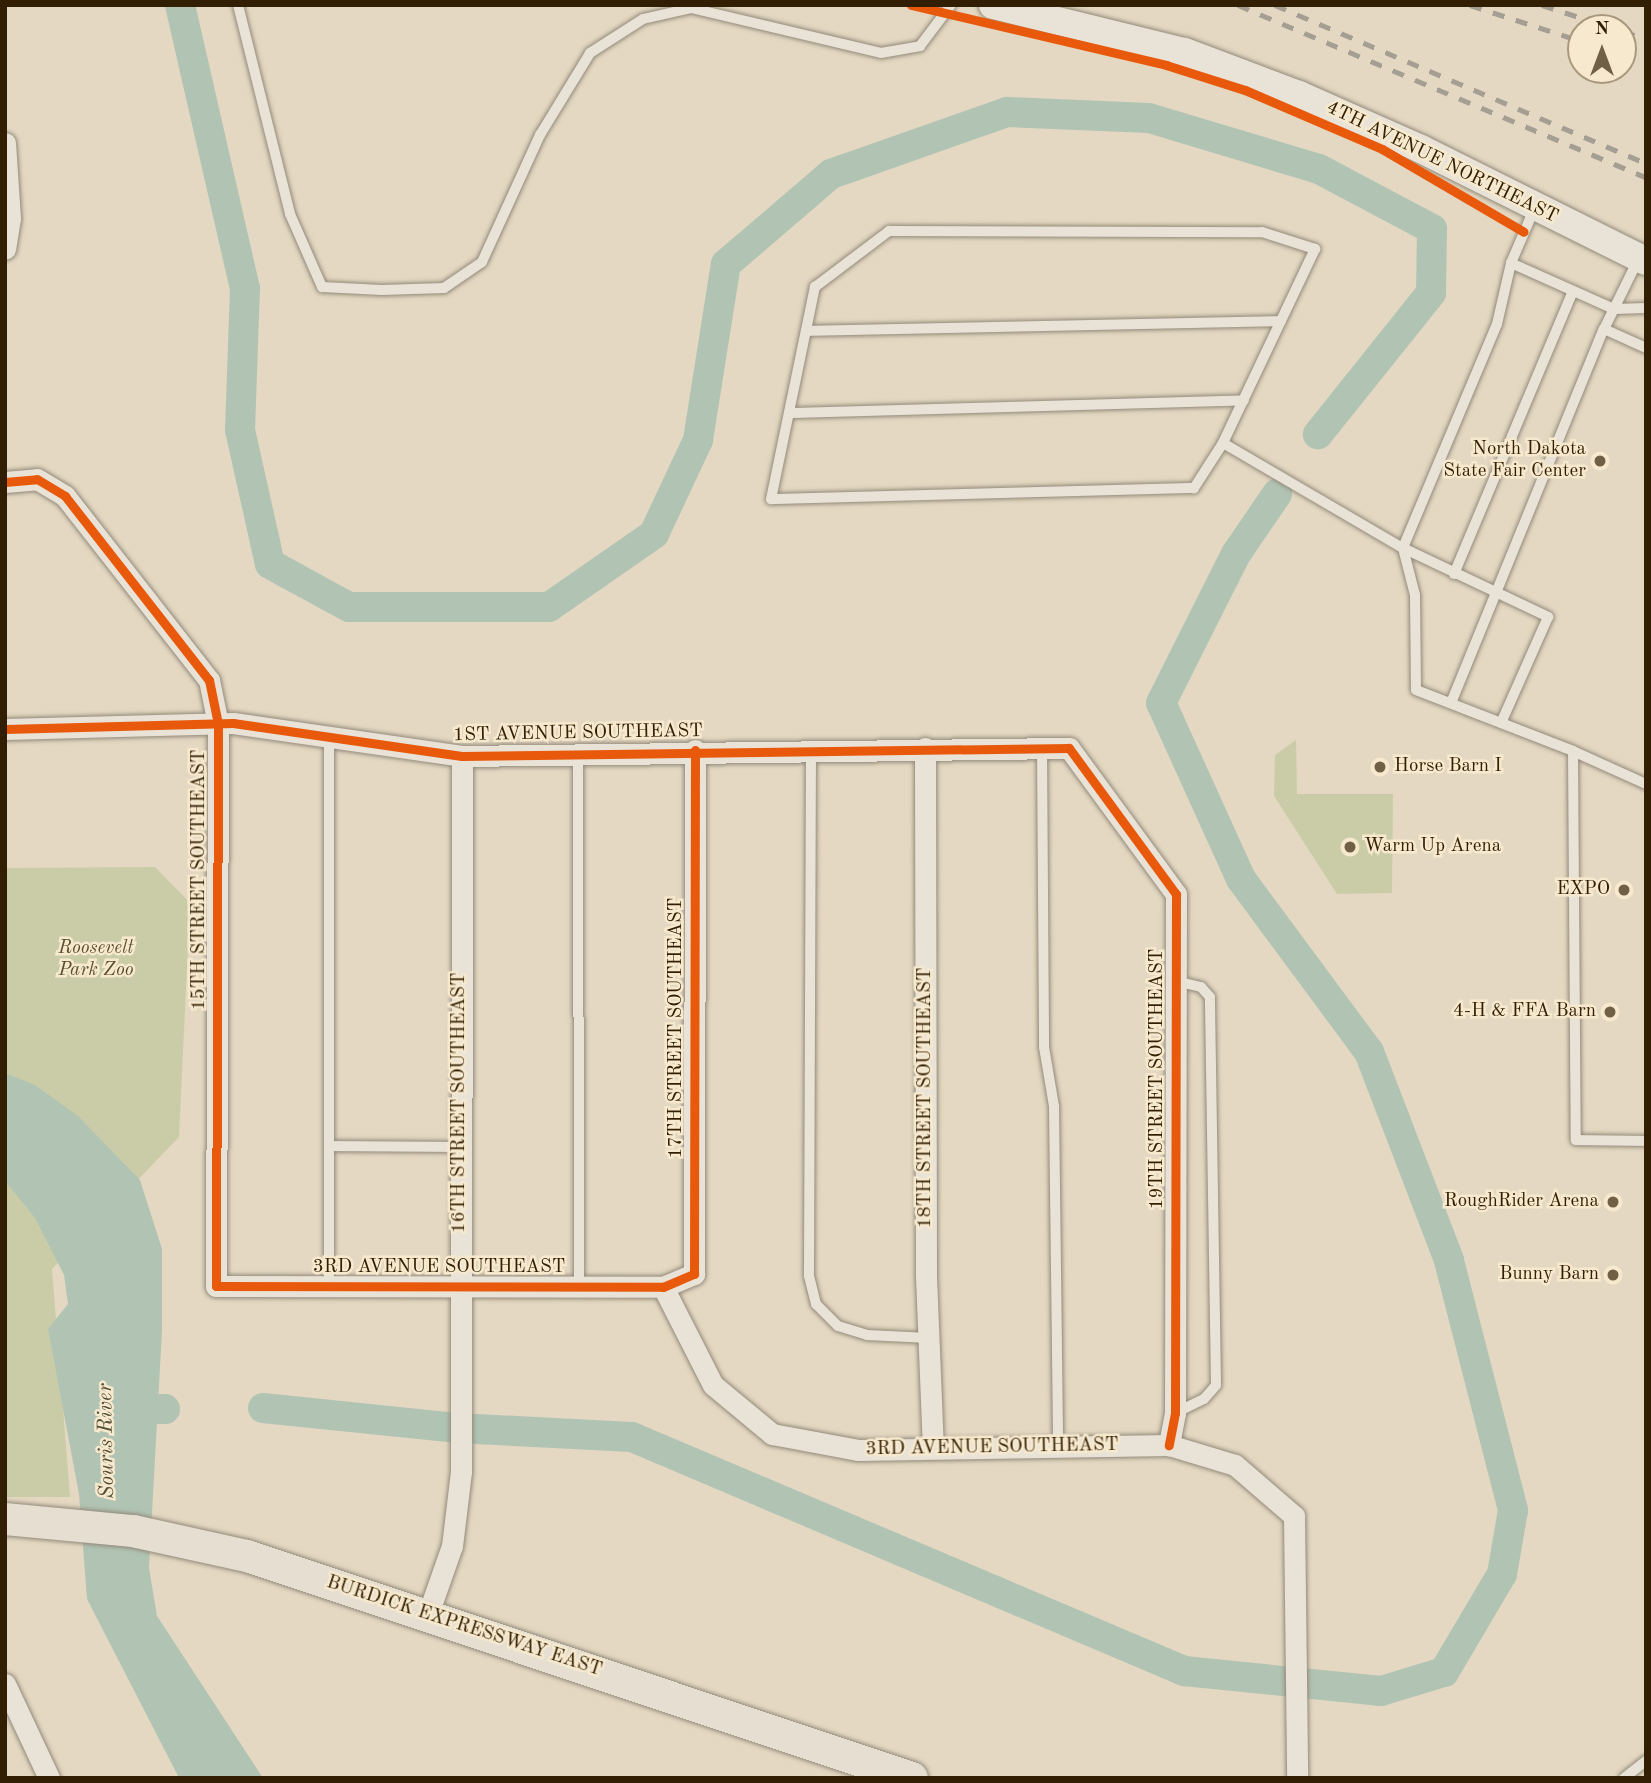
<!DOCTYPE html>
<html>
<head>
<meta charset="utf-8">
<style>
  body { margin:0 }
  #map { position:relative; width:1651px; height:1783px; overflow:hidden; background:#e4d8c2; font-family:"Old Standard TT",serif }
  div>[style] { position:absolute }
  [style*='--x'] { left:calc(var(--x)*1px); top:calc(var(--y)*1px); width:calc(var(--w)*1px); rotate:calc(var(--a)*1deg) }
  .green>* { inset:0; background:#cacca7 }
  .water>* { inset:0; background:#b1c4b4 }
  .river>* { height:30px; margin:-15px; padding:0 15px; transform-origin:15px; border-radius:15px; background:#b1c4b4 }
  .roads { filter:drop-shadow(0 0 2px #938a7a) drop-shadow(0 0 2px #938a7a) }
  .lane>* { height:10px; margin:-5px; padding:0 5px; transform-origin:5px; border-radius:5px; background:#e9e3d7 }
  .street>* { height:21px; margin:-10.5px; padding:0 10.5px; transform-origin:10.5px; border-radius:10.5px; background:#e9e3d7 }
  .secondary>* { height:28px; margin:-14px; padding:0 14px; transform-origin:14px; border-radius:14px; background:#e9e3d7 }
  .primary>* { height:32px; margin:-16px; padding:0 16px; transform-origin:16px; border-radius:16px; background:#e5ded1 }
  .rail>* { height:5px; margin-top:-2.5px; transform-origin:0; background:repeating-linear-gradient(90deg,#a59e93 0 12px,transparent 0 24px) }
  .cycleway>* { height:9px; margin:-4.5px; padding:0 4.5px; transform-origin:4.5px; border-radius:4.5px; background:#e8590c }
  .dots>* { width:19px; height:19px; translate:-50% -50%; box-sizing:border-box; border:4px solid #f7e9ce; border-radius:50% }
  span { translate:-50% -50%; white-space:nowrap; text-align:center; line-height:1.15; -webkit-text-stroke:5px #f7e9ce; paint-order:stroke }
  .street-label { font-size:19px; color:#321f03 }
  .poi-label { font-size:19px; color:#321f03 }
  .right { translate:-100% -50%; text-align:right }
  .left { translate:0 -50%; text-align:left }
  .park-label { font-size:19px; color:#59502e; font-style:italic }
  .water-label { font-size:21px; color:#524e36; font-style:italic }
  .frame { position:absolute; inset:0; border:7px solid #321f03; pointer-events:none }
  .north { position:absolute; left:1567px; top:14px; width:70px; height:70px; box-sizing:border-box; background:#f7e9ce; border:2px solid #a8987d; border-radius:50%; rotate:0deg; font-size:19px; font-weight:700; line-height:28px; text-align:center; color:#321f03 }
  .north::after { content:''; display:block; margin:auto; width:24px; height:32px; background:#706046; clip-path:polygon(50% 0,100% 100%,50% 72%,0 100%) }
</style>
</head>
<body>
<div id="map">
  <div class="green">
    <div style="clip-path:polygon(1296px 740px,1297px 794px,1393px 794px,1392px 893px,1337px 894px,1274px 796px,1275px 755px)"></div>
    <div style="clip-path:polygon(155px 867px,190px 903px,179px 1137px,52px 1269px,70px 1497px,5px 1497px,5px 868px)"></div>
  </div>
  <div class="water">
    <div style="clip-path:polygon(5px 1073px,35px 1085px,78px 1116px,140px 1180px,162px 1249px,162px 1331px,149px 1568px,157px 1616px,263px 1778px,179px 1778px,87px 1599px,79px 1494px,48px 1329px,68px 1304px,64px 1275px,35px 1218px,5px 1181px)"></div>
  </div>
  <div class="river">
    <div style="--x:180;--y:5;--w:290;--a:77.1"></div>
    <div style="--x:245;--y:288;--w:142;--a:92"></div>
    <div style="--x:240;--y:430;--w:137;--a:77.4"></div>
    <div style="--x:270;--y:564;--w:90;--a:28.6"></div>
    <div style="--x:349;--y:607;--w:200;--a:0"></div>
    <div style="--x:549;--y:607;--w:128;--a:-34.8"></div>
    <div style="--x:654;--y:534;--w:104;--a:-64.9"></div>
    <div style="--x:698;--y:440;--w:178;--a:-81"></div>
    <div style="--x:726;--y:264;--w:138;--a:-40.6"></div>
    <div style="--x:831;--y:174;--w:187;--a:-19.4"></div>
    <div style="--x:1007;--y:112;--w:142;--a:2.4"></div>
    <div style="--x:1149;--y:118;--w:177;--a:16.7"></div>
    <div style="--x:1319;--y:169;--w:128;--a:28"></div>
    <div style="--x:1432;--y:229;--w:64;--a:90.9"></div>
    <div style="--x:1431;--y:293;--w:181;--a:128.7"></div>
    <div style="--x:263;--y:1408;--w:194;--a:5.9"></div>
    <div style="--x:456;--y:1428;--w:176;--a:2.9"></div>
    <div style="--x:632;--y:1437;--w:600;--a:22.97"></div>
    <div style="--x:1184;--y:1671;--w:198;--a:5.8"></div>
    <div style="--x:1381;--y:1691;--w:66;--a:-16.8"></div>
    <div style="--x:1444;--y:1672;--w:114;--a:-59.4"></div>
    <div style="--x:1502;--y:1574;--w:65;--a:-80.2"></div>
    <div style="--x:1513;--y:1510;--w:258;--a:-104.4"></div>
    <div style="--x:1449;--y:1260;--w:223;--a:-111"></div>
    <div style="--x:1369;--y:1052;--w:215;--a:-126.5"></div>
    <div style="--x:1241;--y:879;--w:193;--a:-114.4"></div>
    <div style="--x:1161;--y:703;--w:167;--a:-63.3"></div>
    <div style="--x:1236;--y:554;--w:73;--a:-55.7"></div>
    <div style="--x:117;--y:1410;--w:48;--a:-1.2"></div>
  </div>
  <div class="roads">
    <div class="lane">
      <div style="--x:238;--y:5;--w:215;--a:76"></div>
      <div style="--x:290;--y:214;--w:80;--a:66.3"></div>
      <div style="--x:322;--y:287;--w:60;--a:2.9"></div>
      <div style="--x:382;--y:290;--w:62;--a:-1.8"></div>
      <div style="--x:444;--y:288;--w:46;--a:-34.4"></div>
      <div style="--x:482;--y:262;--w:140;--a:-65.5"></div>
      <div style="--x:540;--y:135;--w:96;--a:-58.6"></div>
      <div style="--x:590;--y:53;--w:63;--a:-32.7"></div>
      <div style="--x:643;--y:19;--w:49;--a:-12.9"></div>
      <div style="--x:691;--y:8;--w:195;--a:13.3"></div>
      <div style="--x:881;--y:53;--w:40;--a:-10"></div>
      <div style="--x:920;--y:46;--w:51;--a:-52.9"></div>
      <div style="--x:1535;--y:207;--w:61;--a:113.2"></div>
      <div style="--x:1511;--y:263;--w:63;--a:102.9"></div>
      <div style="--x:1497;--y:324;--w:243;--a:112.8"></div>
      <div style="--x:1403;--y:548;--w:49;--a:75.7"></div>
      <div style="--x:1415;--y:595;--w:95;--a:89.4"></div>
      <div style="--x:1416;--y:690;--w:168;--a:21.2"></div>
      <div style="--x:1511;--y:263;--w:113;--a:24.1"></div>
      <div style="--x:1614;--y:309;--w:32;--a:-2"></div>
      <div style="--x:1604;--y:329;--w:46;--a:24.3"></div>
      <div style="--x:806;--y:331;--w:475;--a:-1.2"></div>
      <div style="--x:789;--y:413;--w:455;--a:-1.6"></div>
      <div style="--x:1223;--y:443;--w:54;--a:122.8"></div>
      <div style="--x:1194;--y:488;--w:423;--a:178.5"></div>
      <div style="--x:771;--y:499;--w:217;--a:-78.3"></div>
      <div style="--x:815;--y:287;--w:93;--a:-37.1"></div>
      <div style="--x:889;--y:231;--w:373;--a:0.2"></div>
      <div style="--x:1262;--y:232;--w:56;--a:17.8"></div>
      <div style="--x:1315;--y:249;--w:215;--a:115.4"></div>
      <div style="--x:1223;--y:443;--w:208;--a:30.3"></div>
      <div style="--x:1403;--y:548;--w:161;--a:25.4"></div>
      <div style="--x:1548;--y:617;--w:116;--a:113.9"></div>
      <div style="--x:1454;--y:574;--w:307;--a:-67.2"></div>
      <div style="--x:1451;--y:703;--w:404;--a:-67.8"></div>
      <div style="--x:1604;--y:329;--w:79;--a:-63.8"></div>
      <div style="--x:1042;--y:748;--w:299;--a:89.6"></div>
      <div style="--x:1044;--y:1047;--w:60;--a:80.4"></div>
      <div style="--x:1054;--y:1106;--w:341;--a:89.3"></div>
      <div style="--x:811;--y:749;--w:527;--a:90.22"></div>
      <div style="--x:809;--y:1276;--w:29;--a:76"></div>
      <div style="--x:816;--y:1304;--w:31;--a:45"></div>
      <div style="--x:838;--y:1326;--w:30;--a:17"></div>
      <div style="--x:867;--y:1335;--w:62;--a:2.8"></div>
      <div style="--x:578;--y:753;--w:532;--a:89.89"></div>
      <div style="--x:1646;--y:784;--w:80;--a:-155.7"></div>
      <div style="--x:1573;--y:751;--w:389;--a:89.6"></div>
      <div style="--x:1576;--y:1140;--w:70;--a:0.8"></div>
      <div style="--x:329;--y:1146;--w:130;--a:0.4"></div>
      <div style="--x:329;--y:1286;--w:549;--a:-90"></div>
      <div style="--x:1175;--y:1413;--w:32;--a:-26"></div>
      <div style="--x:1204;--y:1399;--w:18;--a:-49"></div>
      <div style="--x:1216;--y:1385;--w:388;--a:-90.9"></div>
      <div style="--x:1210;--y:997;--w:13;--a:-132"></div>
      <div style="--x:1201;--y:987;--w:26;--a:-167"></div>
      <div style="--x:1624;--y:1778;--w:28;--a:-38"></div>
    </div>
    <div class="street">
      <div style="--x:5;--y:143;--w:75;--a:86.2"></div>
      <div style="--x:10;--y:218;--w:31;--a:99"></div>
      <div style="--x:5;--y:482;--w:32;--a:-5"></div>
      <div style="--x:37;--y:479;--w:33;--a:31"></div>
      <div style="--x:65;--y:496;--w:234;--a:52"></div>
      <div style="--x:209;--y:680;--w:45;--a:78.4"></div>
      <div style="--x:218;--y:724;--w:562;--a:90.2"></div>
      <div style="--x:216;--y:1286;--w:447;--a:0.1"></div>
      <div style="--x:663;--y:1287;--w:34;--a:-23"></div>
      <div style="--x:694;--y:1274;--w:524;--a:-89.89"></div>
      <div style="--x:5;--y:729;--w:228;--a:-1.5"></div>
      <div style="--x:233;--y:723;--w:231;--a:8.2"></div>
      <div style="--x:462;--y:756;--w:607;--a:-0.76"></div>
      <div style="--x:1069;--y:748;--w:181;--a:53.8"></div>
      <div style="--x:1176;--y:894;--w:519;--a:90.11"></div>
      <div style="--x:1175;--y:1413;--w:33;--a:101"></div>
      <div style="--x:925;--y:748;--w:528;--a:89.89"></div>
      <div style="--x:926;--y:1276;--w:172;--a:87.7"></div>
      <div style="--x:663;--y:1287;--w:110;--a:63"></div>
      <div style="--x:713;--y:1385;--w:77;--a:39.7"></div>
      <div style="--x:772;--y:1434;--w:87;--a:10.5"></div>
      <div style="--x:858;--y:1450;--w:311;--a:-0.9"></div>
      <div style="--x:1169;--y:1445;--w:69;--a:16.9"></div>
      <div style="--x:1235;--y:1465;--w:78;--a:40.8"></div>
      <div style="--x:1294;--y:1516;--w:262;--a:89.3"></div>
      <div style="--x:428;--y:1614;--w:72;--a:-70.6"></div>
      <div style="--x:452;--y:1546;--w:75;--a:-83.1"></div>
      <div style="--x:461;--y:1472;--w:716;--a:-89.92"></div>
      <div style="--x:5;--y:1684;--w:104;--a:64.9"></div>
    </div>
    <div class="secondary">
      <div style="--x:993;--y:5;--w:198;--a:13.8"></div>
      <div style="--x:1185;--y:52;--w:122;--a:20.7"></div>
      <div style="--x:1299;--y:95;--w:133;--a:23.9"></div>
      <div style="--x:1421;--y:149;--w:251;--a:26.5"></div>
    </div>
    <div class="primary">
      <div style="--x:5;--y:1519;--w:129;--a:5.4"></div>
      <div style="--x:133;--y:1531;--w:117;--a:12.4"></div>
      <div style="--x:247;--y:1556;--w:701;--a:18.46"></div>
    </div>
  </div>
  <div class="rail">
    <div style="--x:1238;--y:5;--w:443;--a:22.9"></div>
    <div style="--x:1275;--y:5;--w:403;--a:23.1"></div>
    <div style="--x:1470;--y:5;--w:117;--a:18"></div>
    <div style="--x:1542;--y:5;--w:75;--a:17.9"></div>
    <div style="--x:1623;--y:31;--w:24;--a:19"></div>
    <div style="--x:1623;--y:54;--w:24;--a:17"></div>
  </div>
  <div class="cycleway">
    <div style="--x:911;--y:5;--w:262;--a:13.2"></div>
    <div style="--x:1166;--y:65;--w:83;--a:17.6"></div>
    <div style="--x:1245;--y:90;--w:149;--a:23.3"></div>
    <div style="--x:1382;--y:149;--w:164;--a:30.3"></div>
    <div style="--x:5;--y:482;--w:32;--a:-5"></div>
    <div style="--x:37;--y:479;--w:33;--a:31"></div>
    <div style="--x:65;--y:496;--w:234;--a:52"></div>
    <div style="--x:209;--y:680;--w:45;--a:78.4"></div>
    <div style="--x:218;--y:724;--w:562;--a:90.2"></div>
    <div style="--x:216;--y:1286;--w:447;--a:0.1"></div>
    <div style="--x:663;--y:1287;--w:34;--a:-23"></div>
    <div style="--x:694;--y:1274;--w:524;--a:-89.89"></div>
    <div style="--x:5;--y:729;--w:228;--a:-1.5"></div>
    <div style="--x:233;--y:723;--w:231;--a:8.2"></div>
    <div style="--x:462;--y:756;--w:607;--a:-0.76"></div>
    <div style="--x:1069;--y:748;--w:181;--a:53.8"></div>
    <div style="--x:1176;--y:894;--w:519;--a:90.11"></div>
    <div style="--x:1175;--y:1413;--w:33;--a:101"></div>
  </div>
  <div class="dots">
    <div style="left:1600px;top:461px;background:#706046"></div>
    <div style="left:1380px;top:767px;background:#706046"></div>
    <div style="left:1350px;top:847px;background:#706046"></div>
    <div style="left:1624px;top:890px;background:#706046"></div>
    <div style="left:1610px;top:1012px;background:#706046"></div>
    <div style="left:1613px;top:1202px;background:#706046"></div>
    <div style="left:1613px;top:1275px;background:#706046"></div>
  </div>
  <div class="street-label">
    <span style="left:1442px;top:163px;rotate:26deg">4TH AVENUE NORTHEAST</span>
    <span style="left:578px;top:734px;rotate:-1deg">1ST AVENUE SOUTHEAST</span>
    <span style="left:200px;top:880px;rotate:-90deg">15TH STREET SOUTHEAST</span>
    <span style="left:677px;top:1028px;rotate:-90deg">17TH STREET SOUTHEAST</span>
    <span style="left:1158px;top:1079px;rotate:-90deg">19TH STREET SOUTHEAST</span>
    <span style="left:926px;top:1098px;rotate:-90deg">18TH STREET SOUTHEAST</span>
    <span style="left:460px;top:1103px;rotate:-90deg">16TH STREET SOUTHEAST</span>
    <span style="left:439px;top:1268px">3RD AVENUE SOUTHEAST</span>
    <span style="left:992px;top:1448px;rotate:-1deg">3RD AVENUE SOUTHEAST</span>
    <span style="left:464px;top:1627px;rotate:18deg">BURDICK EXPRESSWAY EAST</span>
  </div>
  <div class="poi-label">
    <span class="right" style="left:1586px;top:461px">North Dakota<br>State Fair Center</span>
    <span class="left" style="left:1394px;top:767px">Horse Barn I</span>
    <span class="left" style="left:1364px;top:847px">Warm Up Arena</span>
    <span class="right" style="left:1610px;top:890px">EXPO</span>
    <span class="right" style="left:1596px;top:1012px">4-H &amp; FFA Barn</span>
    <span class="right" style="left:1599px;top:1202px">RoughRider Arena</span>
    <span class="right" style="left:1599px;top:1275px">Bunny Barn</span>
  </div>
  <div class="park-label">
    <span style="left:96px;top:960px">Roosevelt<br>Park Zoo</span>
  </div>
  <div class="water-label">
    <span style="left:107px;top:1441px;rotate:-91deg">Souris River</span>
  </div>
  <div class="frame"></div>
  <div class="north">N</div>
</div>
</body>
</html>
